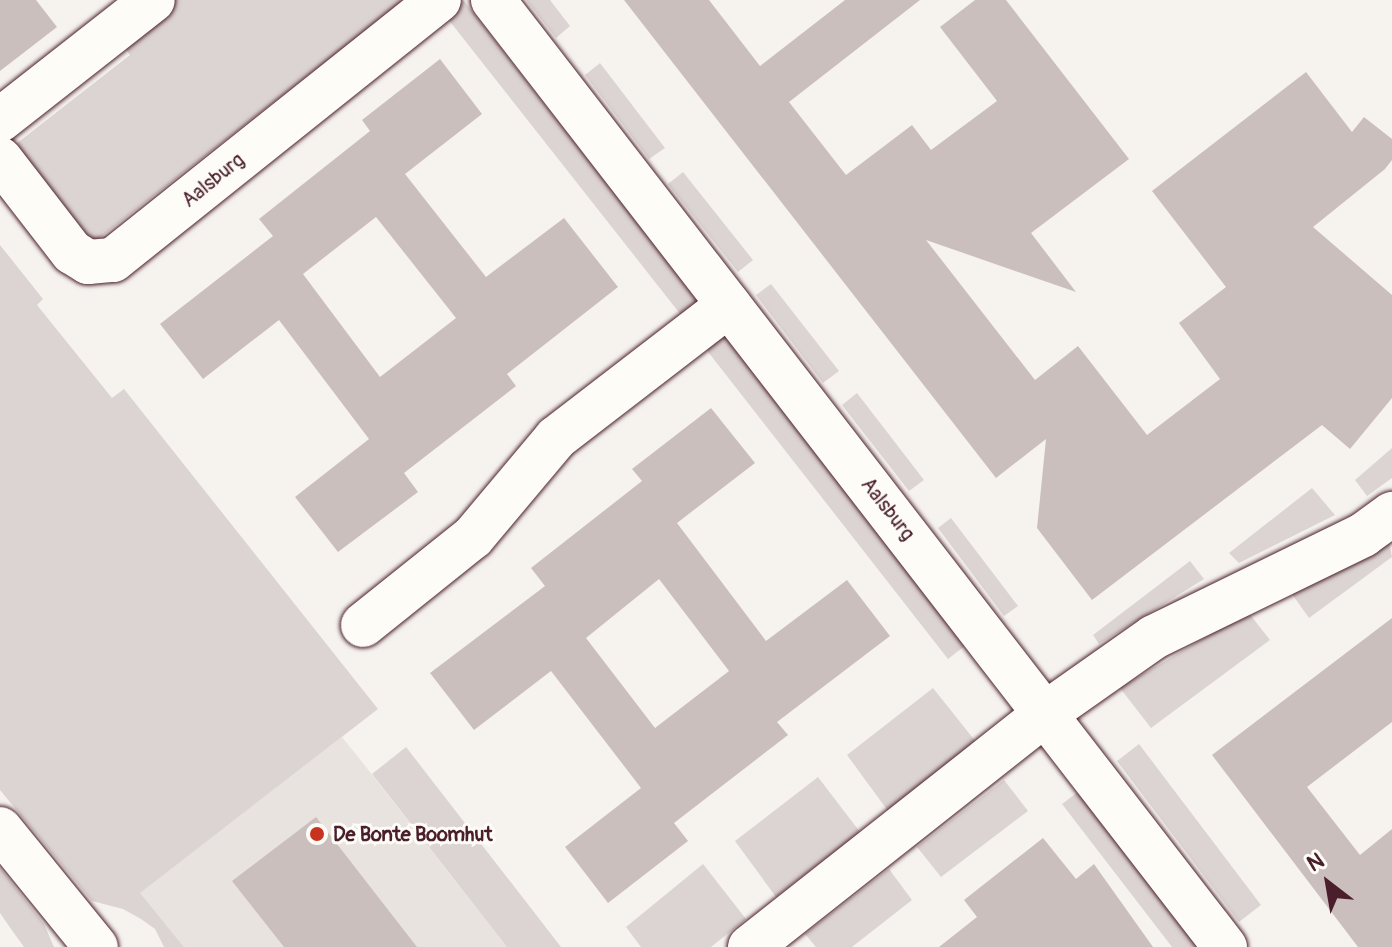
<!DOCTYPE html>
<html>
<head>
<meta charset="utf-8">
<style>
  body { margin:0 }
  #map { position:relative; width:1392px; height:947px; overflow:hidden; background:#f6f3ef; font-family:Pangolin,sans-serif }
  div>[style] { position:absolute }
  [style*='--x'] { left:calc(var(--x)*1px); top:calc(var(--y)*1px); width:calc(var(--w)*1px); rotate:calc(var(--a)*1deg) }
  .built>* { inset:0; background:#e9e3e0 }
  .green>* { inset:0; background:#dcd4d2 }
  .building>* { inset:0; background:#cbbfbe }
  .roads { filter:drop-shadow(0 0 2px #4a1f2b) drop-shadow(0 0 2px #4a1f2b) }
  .minor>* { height:44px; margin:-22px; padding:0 22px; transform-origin:22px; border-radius:22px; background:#fdfcf7 }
  .dots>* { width:22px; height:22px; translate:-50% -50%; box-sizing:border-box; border:4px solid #fdfcf7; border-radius:50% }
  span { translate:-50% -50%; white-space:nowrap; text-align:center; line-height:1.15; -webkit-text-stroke:6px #fdfcf7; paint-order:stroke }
  .street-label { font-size:20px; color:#4a1f2b }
  .poi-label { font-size:20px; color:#4a1f2b; font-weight:700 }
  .left { translate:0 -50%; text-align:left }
  .north { position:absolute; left:1288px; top:843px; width:80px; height:80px; -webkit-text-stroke:6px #fdfcf7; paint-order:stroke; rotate:329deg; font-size:22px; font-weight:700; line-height:32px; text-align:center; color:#4a1f2b }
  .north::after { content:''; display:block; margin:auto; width:28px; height:36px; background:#4a1f2b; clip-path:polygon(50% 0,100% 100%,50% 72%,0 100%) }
</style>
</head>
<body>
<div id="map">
  <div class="built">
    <div style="clip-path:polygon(342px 737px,366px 767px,507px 947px,184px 947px,139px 893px)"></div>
  </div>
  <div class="green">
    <div style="clip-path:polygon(166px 0,405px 0,93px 243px,16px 144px,130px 55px,118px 38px)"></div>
    <div style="clip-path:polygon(526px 0,550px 0,570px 26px,556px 38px)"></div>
    <div style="clip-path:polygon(464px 1px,700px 303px,681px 315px,444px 14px)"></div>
    <div style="clip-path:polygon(600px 63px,665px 148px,649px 159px,585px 75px)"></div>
    <div style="clip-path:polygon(683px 172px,753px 260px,738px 272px,668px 184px)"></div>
    <div style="clip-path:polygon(0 245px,43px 299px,37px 305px,112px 398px,124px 389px,378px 709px,140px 893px,184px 947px,164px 947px,155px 929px,141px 919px,123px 909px,92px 901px,0 790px)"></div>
    <div style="clip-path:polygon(771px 284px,839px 371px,823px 383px,756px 295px)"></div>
    <div style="clip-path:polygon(723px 334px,966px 645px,948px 659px,705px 348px)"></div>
    <div style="clip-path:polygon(857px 393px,924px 480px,909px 491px,842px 405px)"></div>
    <div style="clip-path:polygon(1392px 448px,1392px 478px,1367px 496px,1355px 480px)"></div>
    <div style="clip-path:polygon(1312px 488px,1335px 515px,1239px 563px,1229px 553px)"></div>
    <div style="clip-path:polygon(951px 518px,1018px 606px,1004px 616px,938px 528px)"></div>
    <div style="clip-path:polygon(1389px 541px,1392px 557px,1309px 618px,1292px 594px)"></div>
    <div style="clip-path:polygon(1190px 561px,1204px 579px,1099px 644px,1093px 635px)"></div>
    <div style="clip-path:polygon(1248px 612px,1270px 640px,1151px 728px,1120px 688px)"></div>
    <div style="clip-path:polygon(933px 688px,976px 742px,888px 811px,847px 755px)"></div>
    <div style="clip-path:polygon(1139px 744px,1261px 905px,1239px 922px,1117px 761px)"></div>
    <div style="clip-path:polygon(406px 747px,561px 947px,507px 947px,372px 774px)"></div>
    <div style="clip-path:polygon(818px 777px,860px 832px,776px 897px,735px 841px)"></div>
    <div style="clip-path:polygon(1004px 780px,1028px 811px,941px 877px,917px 847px)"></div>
    <div style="clip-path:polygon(1079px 791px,1201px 947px,1172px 947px,1062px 804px)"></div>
    <div style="clip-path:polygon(703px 864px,746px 919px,711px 947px,641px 947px,626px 927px)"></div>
    <div style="clip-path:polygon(0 868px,44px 924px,54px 947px,24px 947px,11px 929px,0 913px)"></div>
    <div style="clip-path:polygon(889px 869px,912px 900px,852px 947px,816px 947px,805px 934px)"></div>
  </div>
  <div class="building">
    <div style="clip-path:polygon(0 0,36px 0,57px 27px,0 71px)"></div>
    <div style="clip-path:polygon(624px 0,709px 0,760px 66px,845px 0,920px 0,789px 102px,846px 175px,912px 125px,931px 150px,997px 101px,940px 27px,975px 0,1006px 0,1129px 159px,1031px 233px,1076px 292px,926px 240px,1035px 380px,1078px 346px,1147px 435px,1220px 379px,1179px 323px,1226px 287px,1152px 191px,1306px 72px,1352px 132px,1364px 117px,1392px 139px,1392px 160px,1385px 169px,1313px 227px,1392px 295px,1392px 398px,1350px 449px,1322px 425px,1092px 600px,1037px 528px,1046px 439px,996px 478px)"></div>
    <div style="clip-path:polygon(evenodd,440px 59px,482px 114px,405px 174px,486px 277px,564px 218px,618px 287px,507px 374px,516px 386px,404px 473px,418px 492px,338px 552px,295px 497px,369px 439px,279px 320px,203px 379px,160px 324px,273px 236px,259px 219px,370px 131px,362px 120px,440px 59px,376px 217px,456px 318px,380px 377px,303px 274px,376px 217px)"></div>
    <div style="clip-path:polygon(evenodd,711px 408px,755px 463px,677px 523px,766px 641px,847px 580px,890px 636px,777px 722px,788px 735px,674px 823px,688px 841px,608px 903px,565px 847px,641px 788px,551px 671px,474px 730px,430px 673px,545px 586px,531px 568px,642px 481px,632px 469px,711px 408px,659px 579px,729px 671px,655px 728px,586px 638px,659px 579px)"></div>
    <div style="clip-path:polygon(1392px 618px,1392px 722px,1307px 787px,1360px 855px,1392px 829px,1392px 947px,1358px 947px,1212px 755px)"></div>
    <div style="clip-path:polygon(316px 817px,417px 947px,284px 947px,232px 881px)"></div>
    <div style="clip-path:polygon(1043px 838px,1076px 879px,1094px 864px,1153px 947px,939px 947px,977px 917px,964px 900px)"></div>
  </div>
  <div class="roads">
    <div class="minor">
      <div style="--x:493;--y:0;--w:1197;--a:52.3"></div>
      <div style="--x:0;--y:120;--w:194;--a:-38.1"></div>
      <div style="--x:0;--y:159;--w:118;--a:52.3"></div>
      <div style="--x:72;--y:252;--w:19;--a:32"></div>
      <div style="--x:88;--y:262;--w:25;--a:-5"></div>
      <div style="--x:113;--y:260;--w:417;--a:-38.6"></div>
      <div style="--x:363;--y:625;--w:141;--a:-38.7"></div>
      <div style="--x:473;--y:537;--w:129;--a:-50"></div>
      <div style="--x:556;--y:438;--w:218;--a:-37.6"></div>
      <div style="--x:0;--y:829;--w:152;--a:50.9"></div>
      <div style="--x:750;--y:947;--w:377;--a:-38.3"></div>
      <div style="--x:1046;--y:713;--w:132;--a:-35.1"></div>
      <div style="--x:1154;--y:637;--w:233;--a:-26"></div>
      <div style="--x:1363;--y:535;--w:36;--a:-36"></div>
    </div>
  </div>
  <div class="dots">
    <div style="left:317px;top:834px;background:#c8321e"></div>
  </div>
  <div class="street-label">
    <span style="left:213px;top:180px;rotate:-39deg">Aalsburg</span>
    <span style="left:888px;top:509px;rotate:52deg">Aalsburg</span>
  </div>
  <div class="poi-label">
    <span class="left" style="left:333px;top:834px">De Bonte Boomhut</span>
  </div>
  <div class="north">N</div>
</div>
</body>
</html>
